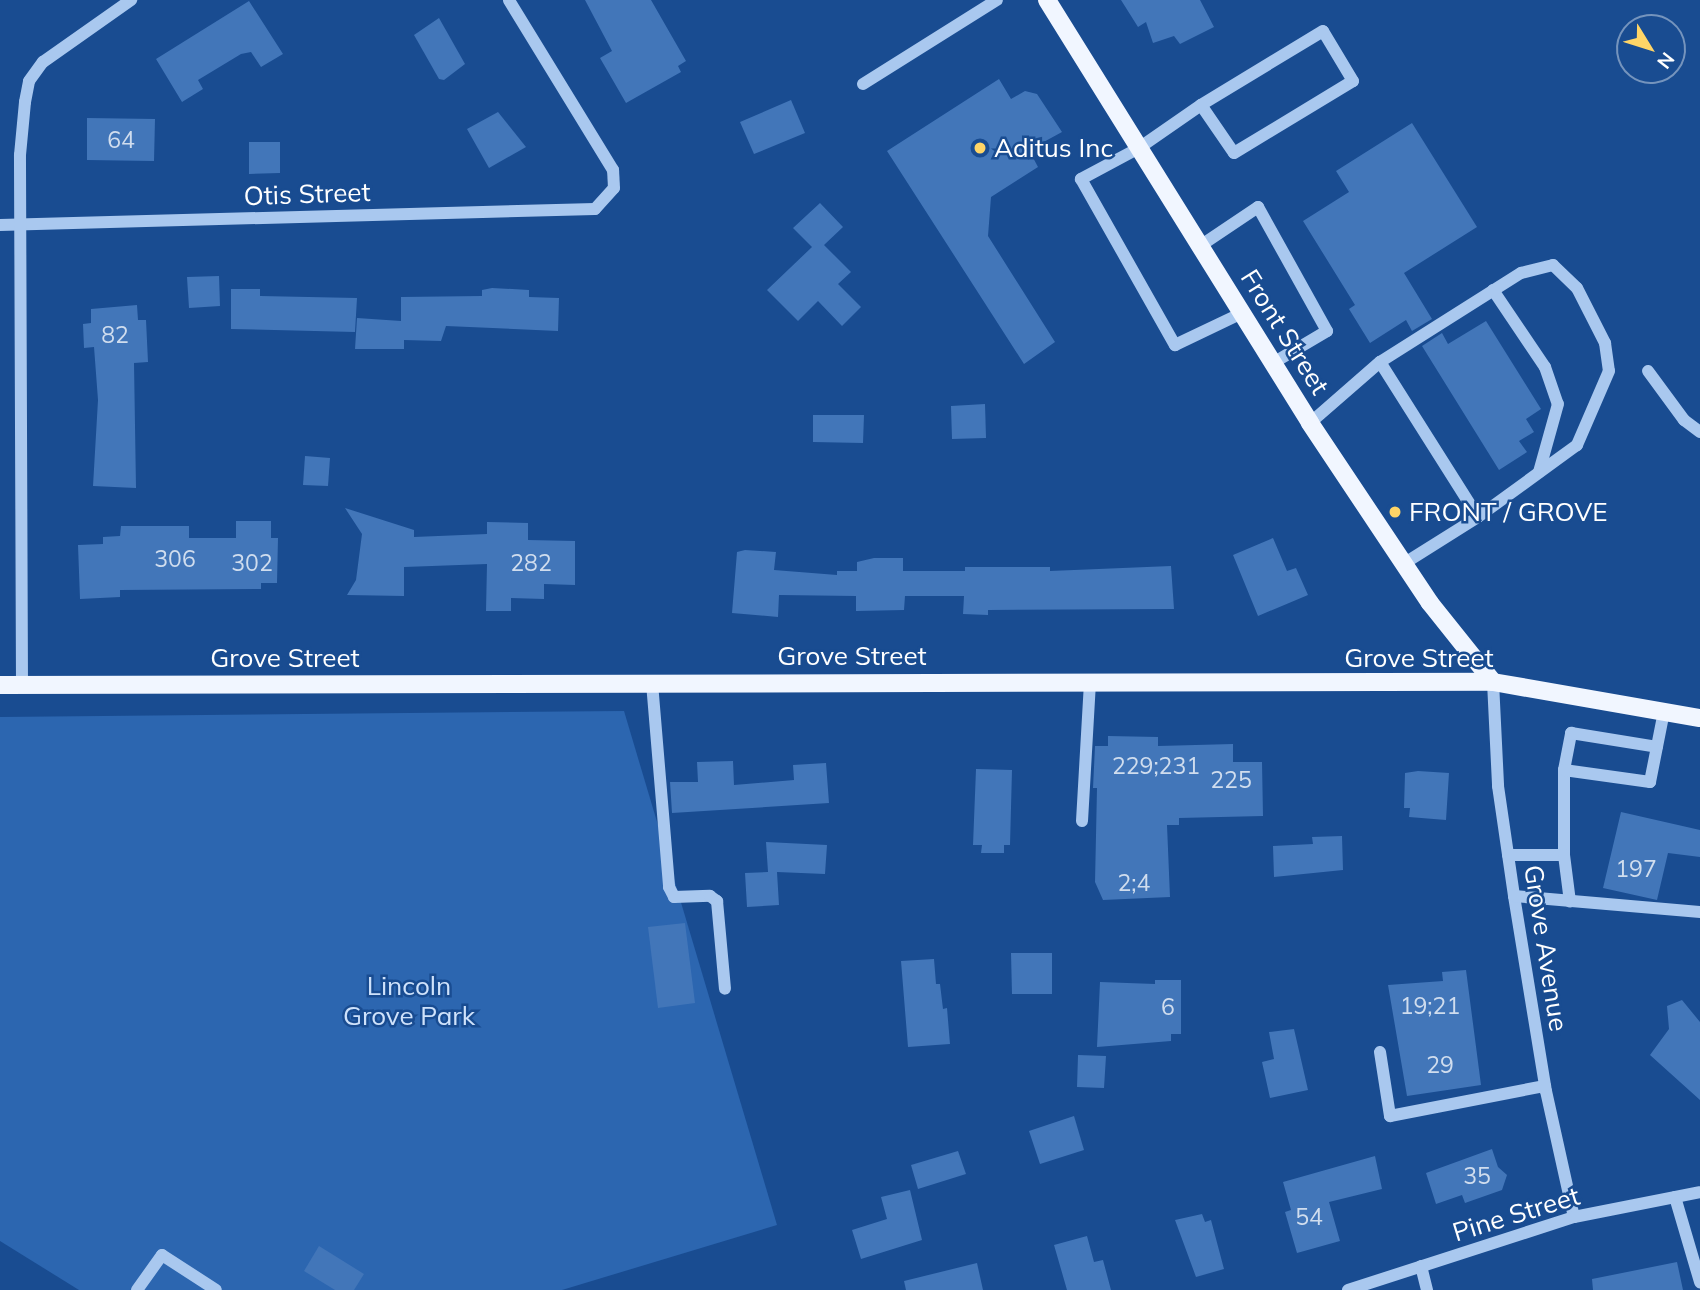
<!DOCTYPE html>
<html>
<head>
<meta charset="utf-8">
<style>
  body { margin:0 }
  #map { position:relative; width:1700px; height:1290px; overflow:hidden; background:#194c91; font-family:Mulish,sans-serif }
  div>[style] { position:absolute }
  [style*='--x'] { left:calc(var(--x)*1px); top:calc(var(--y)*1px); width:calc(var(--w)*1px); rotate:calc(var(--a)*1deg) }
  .green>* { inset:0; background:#2c66b0 }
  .building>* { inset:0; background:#4276b9 }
  .minor>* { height:12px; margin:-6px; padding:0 6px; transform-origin:6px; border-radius:6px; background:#a9c8ef }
  .major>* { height:18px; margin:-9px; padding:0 9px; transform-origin:9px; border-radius:9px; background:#f1f6ff }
  .dots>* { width:19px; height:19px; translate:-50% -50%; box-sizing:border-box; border:4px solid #194c91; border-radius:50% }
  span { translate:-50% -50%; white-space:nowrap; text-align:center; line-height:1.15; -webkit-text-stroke:5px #194c91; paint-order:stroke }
  .number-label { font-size:23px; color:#d0ddee }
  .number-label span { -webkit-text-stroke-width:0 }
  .poi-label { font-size:26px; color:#fff }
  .left { translate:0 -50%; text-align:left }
  .street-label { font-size:26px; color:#fff }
  .park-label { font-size:26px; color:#cfe2fb }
  .north { position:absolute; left:1616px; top:14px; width:70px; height:70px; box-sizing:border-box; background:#194c91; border:2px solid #7594bd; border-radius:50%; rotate:128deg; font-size:19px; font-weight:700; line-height:28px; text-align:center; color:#fff }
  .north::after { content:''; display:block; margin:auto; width:24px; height:32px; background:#ffd567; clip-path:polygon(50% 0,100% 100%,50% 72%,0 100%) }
</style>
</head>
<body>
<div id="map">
  <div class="green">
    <div style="clip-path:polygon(624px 711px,777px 1225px,562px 1290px,79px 1290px,0 1241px,0 717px)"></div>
  </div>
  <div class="building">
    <div style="clip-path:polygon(585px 0,651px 0,686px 61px,678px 66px,681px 72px,626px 103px,600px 58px,612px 51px)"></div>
    <div style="clip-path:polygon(1121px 0,1200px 0,1214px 27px,1180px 44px,1174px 36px,1153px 43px,1146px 22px,1138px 27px)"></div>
    <div style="clip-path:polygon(249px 1px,283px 54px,261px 67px,251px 52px,241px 54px,198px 80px,203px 89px,182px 102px,156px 59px)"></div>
    <div style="clip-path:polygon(439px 18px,465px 64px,444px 80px,439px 79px,414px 35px)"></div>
    <div style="clip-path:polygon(999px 79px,1011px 99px,1025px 91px,1037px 94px,1062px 132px,1029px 150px,1038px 167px,991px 197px,988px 236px,1055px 342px,1024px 364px,887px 151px)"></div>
    <div style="clip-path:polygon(791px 100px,805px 133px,754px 154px,740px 122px)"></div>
    <div style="clip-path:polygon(498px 112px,526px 147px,489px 168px,467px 129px)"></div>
    <div style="clip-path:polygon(87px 118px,155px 119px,154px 161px,87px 160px)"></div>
    <div style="clip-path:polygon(1412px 123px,1477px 227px,1404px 273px,1432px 319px,1412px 331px,1406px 320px,1370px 343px,1349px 309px,1355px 305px,1303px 221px,1349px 192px,1336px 171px)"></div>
    <div style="clip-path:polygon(249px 142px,280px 142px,280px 173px,249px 174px)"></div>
    <div style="clip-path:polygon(820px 203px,843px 227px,824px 245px,851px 272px,838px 284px,861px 307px,842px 326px,818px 301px,798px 321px,767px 290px,812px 247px,793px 228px)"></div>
    <div style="clip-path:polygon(219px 276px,220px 306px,189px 308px,187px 277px)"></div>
    <div style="clip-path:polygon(492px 288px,529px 290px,529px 297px,559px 298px,558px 331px,446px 326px,441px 341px,404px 340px,404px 349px,355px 349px,357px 318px,401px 321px,401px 297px,482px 296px,482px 290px)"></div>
    <div style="clip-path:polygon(231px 289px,260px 289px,260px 296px,357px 298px,355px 332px,231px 329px)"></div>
    <div style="clip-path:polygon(137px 305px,138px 320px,146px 320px,148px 362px,134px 363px,136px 488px,93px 486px,98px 400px,94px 347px,84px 348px,83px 324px,91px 323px,91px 309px)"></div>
    <div style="clip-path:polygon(1486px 321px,1541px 409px,1526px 419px,1534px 432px,1519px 441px,1527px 452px,1499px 470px,1422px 346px,1442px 333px,1448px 344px)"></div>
    <div style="clip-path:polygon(985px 404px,986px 438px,952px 439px,951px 406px)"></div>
    <div style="clip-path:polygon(813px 415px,864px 415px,863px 443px,813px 442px)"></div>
    <div style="clip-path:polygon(305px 456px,330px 458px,328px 486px,303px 485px)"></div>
    <div style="clip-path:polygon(345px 508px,414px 530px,414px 537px,487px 534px,487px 522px,528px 523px,528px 540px,575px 541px,575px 585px,544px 584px,544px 599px,511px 598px,511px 611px,486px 611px,487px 564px,404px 567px,404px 596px,347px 595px,356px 580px,362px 534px)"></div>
    <div style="clip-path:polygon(236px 521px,271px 521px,271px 538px,278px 538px,277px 583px,261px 583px,261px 589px,120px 590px,120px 597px,80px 599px,78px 545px,103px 544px,103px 537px,120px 536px,121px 526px,189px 526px,189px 538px,236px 538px)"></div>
    <div style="clip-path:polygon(1273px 538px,1287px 571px,1296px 568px,1308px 595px,1258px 616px,1233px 555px)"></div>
    <div style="clip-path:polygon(745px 550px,776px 552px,774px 570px,837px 575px,837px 571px,857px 571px,857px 562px,874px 558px,903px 558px,903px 571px,965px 571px,965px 567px,1050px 567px,1050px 571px,1171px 566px,1174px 609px,988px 610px,988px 615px,963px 614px,964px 596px,905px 596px,904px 610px,856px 611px,856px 596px,779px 595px,778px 617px,732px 613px,737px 552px)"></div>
    <div style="clip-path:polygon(1108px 736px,1158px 737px,1158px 746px,1233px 744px,1233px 762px,1262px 762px,1263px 816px,1179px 818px,1179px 825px,1167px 825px,1170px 897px,1103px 900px,1095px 882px,1097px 788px,1093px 788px,1095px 746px,1108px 746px)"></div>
    <div style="clip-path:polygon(733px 761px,734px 785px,794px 780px,793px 765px,826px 763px,829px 803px,672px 813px,670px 782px,698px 782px,697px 762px)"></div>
    <div style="clip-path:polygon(976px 769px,1012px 770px,1010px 845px,1004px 845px,1004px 853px,981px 853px,982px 845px,973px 845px)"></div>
    <div style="clip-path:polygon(1418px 771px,1449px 773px,1446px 820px,1409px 817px,1410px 808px,1404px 808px,1405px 773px)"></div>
    <div style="clip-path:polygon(1621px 812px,1700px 830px,1700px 857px,1668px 853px,1657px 900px,1603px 888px)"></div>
    <div style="clip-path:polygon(1342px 836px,1343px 870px,1274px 877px,1273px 846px,1313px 844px,1312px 837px)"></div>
    <div style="clip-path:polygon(766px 842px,827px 845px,825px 874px,777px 872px,779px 905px,747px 907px,745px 873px,768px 872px)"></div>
    <div style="clip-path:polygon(685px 923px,695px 1003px,658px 1008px,648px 927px)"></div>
    <div style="clip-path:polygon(1011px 953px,1052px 953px,1052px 994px,1012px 994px)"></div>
    <div style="clip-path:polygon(934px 959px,936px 984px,940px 984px,943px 1009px,947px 1008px,950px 1044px,908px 1047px,901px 961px)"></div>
    <div style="clip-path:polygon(1466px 970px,1481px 1085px,1407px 1096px,1388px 985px,1443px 981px,1442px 972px)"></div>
    <div style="clip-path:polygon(1155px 980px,1181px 980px,1181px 1034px,1171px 1034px,1171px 1041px,1097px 1047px,1100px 982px,1155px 984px)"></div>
    <div style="clip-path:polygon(1682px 1000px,1700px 1022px,1700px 1100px,1650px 1055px,1669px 1029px,1667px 1006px)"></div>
    <div style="clip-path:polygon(1294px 1029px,1308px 1090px,1270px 1098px,1262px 1062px,1274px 1059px,1269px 1032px)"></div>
    <div style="clip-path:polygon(1078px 1055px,1106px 1056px,1104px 1088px,1077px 1087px)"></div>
    <div style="clip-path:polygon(1074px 1116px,1084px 1150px,1040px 1164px,1029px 1131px)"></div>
    <div style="clip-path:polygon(1492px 1149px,1498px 1167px,1507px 1175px,1502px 1190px,1465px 1203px,1462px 1195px,1436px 1204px,1426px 1173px)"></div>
    <div style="clip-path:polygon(958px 1151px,966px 1174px,918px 1189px,911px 1165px)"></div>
    <div style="clip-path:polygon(1375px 1156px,1382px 1189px,1329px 1202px,1340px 1241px,1297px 1253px,1285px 1212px,1291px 1210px,1283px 1182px)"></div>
    <div style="clip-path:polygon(910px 1190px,922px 1240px,861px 1259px,852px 1230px,887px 1219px,881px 1197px)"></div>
    <div style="clip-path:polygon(1202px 1214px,1205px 1222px,1211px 1220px,1224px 1269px,1196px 1277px,1175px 1220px)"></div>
    <div style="clip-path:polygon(1087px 1236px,1094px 1262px,1103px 1260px,1111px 1290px,1067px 1290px,1054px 1245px)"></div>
    <div style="clip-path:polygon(319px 1246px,364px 1274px,354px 1290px,335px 1290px,304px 1271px)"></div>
    <div style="clip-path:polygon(1677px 1262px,1683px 1290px,1593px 1290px,1592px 1279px)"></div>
    <div style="clip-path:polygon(977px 1263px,983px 1290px,906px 1290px,904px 1281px)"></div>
  </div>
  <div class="minor">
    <div style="--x:863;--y:84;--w:158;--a:-32.1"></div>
    <div style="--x:1201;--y:105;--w:58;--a:55.5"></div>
    <div style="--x:1234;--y:153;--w:139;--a:-31.2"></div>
    <div style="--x:1353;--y:81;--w:58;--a:-121"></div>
    <div style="--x:1323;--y:31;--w:143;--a:148.8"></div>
    <div style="--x:1201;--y:105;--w:75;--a:145.3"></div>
    <div style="--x:1139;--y:148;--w:66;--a:151.9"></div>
    <div style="--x:1081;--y:179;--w:191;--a:60.5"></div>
    <div style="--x:1175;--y:345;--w:74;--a:-25.5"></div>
    <div style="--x:0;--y:225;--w:595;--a:-1.54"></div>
    <div style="--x:595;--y:209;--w:28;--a:-48"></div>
    <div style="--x:614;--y:188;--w:18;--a:-93"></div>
    <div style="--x:613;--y:170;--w:199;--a:-121.5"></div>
    <div style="--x:1200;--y:246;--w:70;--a:-33.9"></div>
    <div style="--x:1258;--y:207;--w:142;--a:60.9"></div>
    <div style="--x:1327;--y:331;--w:63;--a:149.3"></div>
    <div style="--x:1493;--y:290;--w:93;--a:56"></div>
    <div style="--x:1545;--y:367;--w:39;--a:71"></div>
    <div style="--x:1558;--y:404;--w:71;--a:105.6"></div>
    <div style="--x:1380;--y:362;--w:183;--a:57.7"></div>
    <div style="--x:1648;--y:371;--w:61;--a:53.7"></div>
    <div style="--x:1684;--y:420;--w:20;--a:37"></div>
    <div style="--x:1310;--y:423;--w:93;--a:-41.1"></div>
    <div style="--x:1380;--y:362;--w:167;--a:-32.3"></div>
    <div style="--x:1521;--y:273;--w:33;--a:-14"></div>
    <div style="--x:1553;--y:265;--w:33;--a:44"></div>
    <div style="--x:1577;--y:288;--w:62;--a:63"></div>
    <div style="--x:1605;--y:343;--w:28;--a:82"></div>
    <div style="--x:1609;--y:371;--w:81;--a:113.4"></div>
    <div style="--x:1577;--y:445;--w:122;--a:144"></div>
    <div style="--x:1478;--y:517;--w:89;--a:147.9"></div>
    <div style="--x:1493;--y:682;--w:104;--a:87.2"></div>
    <div style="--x:1498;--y:786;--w:111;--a:81.7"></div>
    <div style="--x:1514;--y:896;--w:198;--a:80.7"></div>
    <div style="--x:1546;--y:1091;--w:129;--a:77.5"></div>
    <div style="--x:652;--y:683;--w:205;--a:85.2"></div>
    <div style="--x:669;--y:887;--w:11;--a:63"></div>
    <div style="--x:674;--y:897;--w:36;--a:-2"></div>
    <div style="--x:710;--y:896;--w:9;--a:36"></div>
    <div style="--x:717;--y:901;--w:88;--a:84.8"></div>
    <div style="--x:22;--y:685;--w:530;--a:-90.22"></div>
    <div style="--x:20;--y:155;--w:53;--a:-84.6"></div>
    <div style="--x:25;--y:102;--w:21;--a:-79"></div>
    <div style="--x:29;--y:81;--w:24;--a:-54"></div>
    <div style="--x:43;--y:62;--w:108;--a:-35.2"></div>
    <div style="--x:1564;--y:770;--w:38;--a:-79"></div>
    <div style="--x:1571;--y:733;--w:87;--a:9.2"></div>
    <div style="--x:1082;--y:821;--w:138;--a:-86.7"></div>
    <div style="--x:1508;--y:855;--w:56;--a:0"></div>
    <div style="--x:1564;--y:855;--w:85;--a:-90"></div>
    <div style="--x:1564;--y:770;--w:87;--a:7.9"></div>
    <div style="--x:1650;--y:782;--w:72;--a:-78.8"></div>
    <div style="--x:1564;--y:855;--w:47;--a:82.7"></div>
    <div style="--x:1514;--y:896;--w:187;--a:4.9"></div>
    <div style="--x:1380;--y:1052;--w:65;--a:81.1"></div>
    <div style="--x:1390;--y:1116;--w:158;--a:-11"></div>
    <div style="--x:1675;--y:1197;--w:89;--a:73.6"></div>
    <div style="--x:1421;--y:1266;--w:25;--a:76"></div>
    <div style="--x:137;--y:1290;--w:43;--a:-54.5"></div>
    <div style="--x:162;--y:1255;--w:64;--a:32.9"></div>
    <div style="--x:1348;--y:1290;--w:237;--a:-17.9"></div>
    <div style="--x:1574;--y:1217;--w:128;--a:-11.2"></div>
  </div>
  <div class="major">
    <div style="--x:1047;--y:0;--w:498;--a:58.1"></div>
    <div style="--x:1310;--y:423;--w:216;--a:56.3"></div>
    <div style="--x:1430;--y:603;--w:101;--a:51.4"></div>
    <div style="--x:0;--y:685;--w:1493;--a:-0.12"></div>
    <div style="--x:1493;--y:682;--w:210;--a:9.9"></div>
  </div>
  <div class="dots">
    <div style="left:980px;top:148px;background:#ffd567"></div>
    <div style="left:1395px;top:512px;background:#ffd567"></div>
  </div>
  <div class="number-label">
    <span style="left:121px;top:140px">64</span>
    <span style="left:115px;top:335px">82</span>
    <span style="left:175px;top:559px">306</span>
    <span style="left:252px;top:563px">302</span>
    <span style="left:531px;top:563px">282</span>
    <span style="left:1156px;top:766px">229;231</span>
    <span style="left:1231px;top:780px">225</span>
    <span style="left:1636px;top:869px">197</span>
    <span style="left:1134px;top:883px">2;4</span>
    <span style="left:1430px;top:1006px">19;21</span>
    <span style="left:1168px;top:1007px">6</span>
    <span style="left:1440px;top:1065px">29</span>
    <span style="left:1477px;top:1176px">35</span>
    <span style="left:1309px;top:1217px">54</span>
  </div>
  <div class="poi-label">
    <span class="left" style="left:994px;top:148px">Aditus Inc</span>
    <span class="left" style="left:1409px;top:512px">FRONT / GROVE</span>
  </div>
  <div class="street-label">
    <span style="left:307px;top:194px;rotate:-2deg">Otis Street</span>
    <span style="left:1285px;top:332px;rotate:58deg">Front Street</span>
    <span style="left:852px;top:656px">Grove Street</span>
    <span style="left:285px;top:658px">Grove Street</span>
    <span style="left:1419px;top:658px">Grove Street</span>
    <span style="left:1546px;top:948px;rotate:81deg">Grove Avenue</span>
    <span style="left:1516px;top:1214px;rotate:-17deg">Pine Street</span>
  </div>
  <div class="park-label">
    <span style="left:409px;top:1001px">Lincoln<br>Grove Park</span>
  </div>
  <div class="north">N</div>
</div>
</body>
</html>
